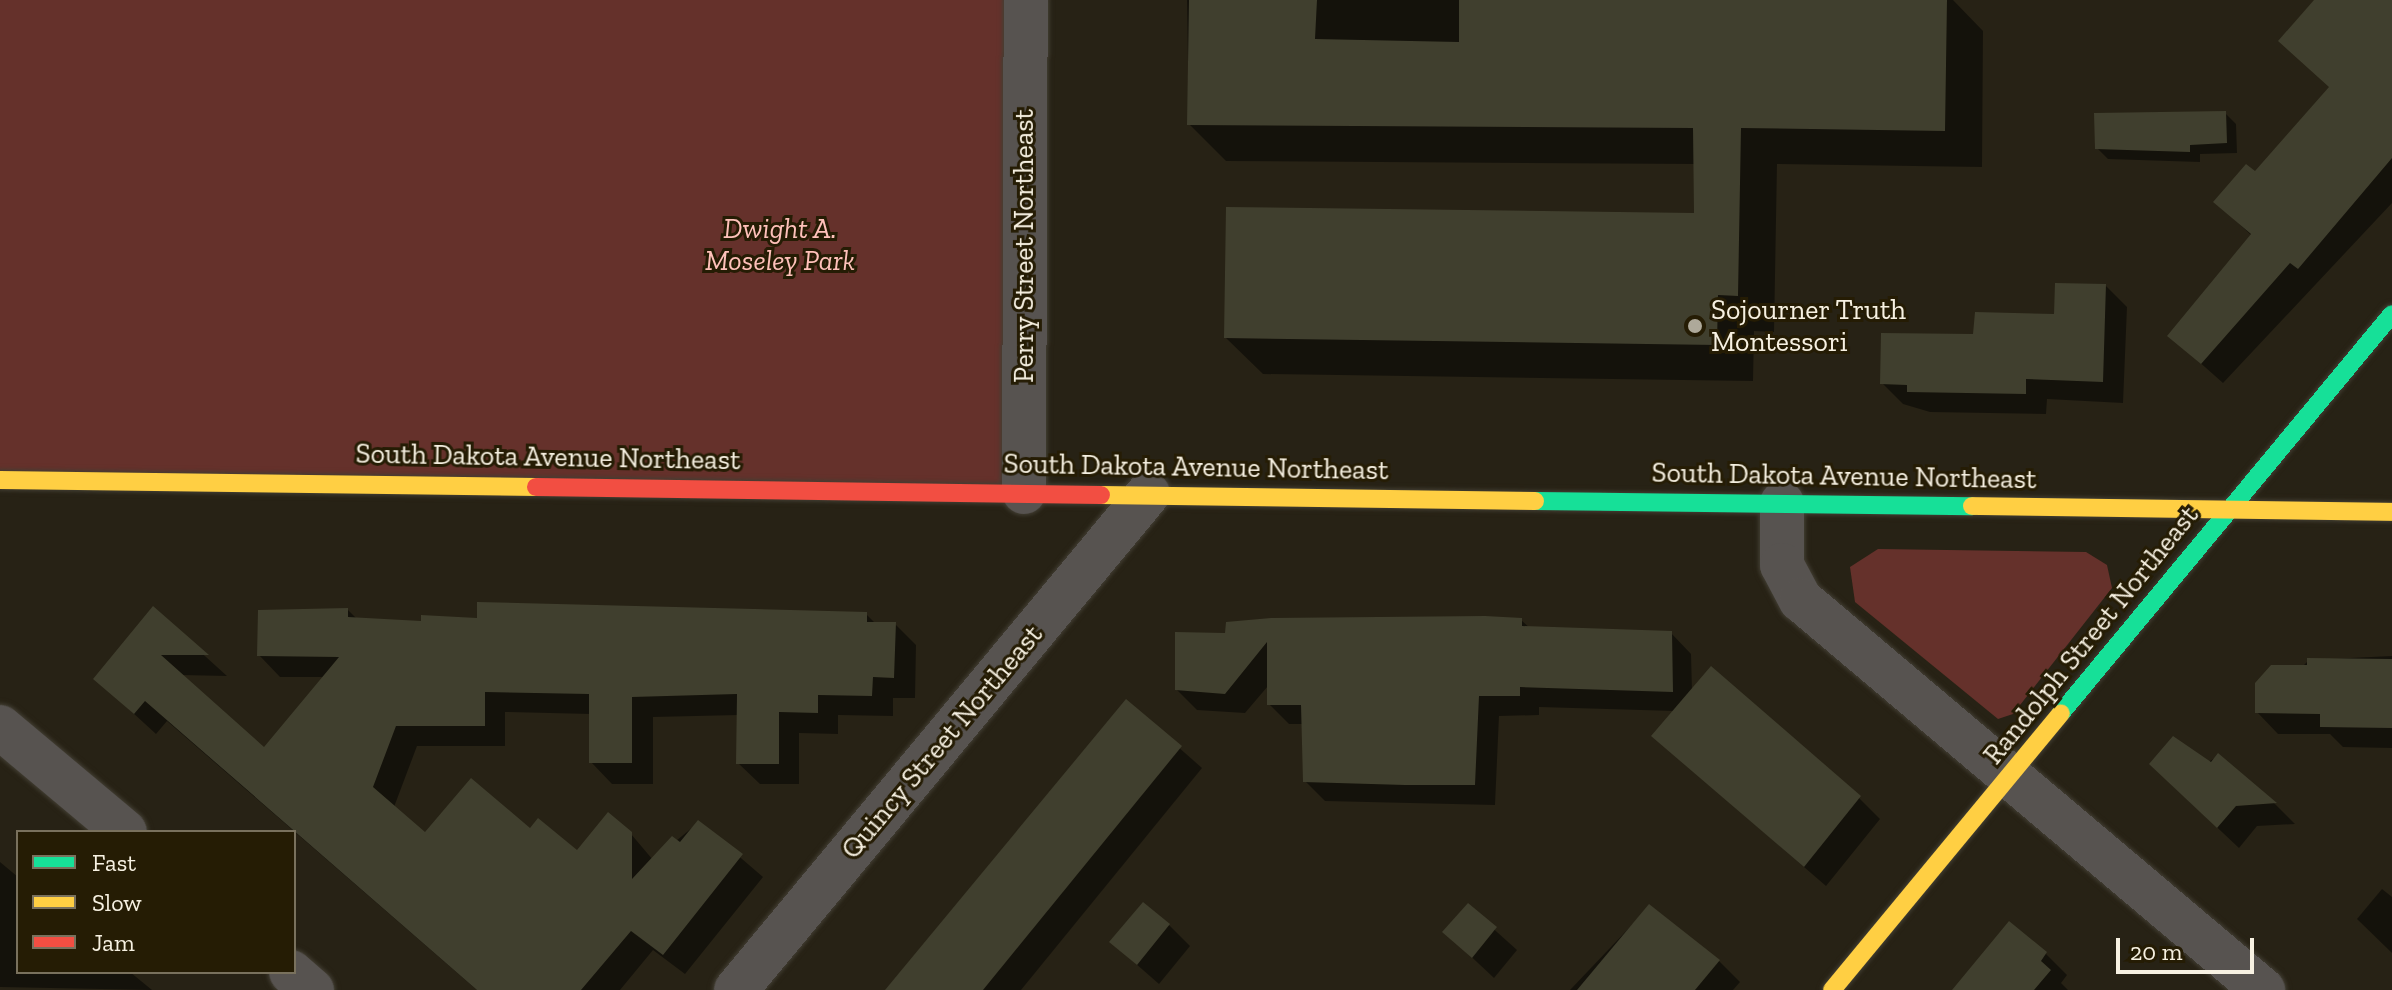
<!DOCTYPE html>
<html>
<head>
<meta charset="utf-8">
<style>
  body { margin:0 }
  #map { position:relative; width:2392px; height:990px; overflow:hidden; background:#272215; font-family:"Zilla Slab",serif }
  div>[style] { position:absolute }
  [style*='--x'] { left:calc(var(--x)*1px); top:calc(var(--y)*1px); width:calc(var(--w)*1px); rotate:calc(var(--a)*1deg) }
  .green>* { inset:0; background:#65312b }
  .shadow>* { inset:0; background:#0007 }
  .building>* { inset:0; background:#403f2e }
  .roads { filter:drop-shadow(0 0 2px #423e33) drop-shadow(0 0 2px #423e33) }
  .street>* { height:44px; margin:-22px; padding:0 22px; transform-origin:22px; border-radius:22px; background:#575350 }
  .fast>* { height:18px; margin:-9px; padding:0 9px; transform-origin:9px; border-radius:9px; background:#16e098 }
  .slow>* { height:18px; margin:-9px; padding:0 9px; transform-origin:9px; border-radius:9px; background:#ffcf43 }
  .jam>* { height:18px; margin:-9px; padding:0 9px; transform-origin:9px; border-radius:9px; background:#f24e42 }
  .dots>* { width:22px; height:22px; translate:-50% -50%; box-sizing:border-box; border:4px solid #251c04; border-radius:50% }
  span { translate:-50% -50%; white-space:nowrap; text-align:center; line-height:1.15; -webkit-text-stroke:6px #251c04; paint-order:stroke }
  .park-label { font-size:28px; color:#ffc1ba; font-style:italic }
  .street-label { font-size:28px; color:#f7f1e2 }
  .poi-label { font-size:28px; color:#f7f1e2 }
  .left { translate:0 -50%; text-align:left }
  .legend { position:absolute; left:16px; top:830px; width:280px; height:144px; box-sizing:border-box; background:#251c04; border:2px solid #79715d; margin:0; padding:10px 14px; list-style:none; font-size:24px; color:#f7f1e2 }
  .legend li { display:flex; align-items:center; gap:16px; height:40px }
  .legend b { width:40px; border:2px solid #79715d }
  .scale { position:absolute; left:2116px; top:938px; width:138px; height:36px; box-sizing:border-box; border:4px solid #f7f1e2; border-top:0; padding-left:10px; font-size:24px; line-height:28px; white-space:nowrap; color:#f7f1e2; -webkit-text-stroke:6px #251c04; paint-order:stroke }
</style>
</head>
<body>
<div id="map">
  <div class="green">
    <div style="clip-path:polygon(0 0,1028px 0,1024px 492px,0 481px)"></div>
    <div style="clip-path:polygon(1878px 549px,2086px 552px,2107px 565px,2112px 588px,2013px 714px,1998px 719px,1855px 602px,1850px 567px)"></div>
  </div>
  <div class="shadow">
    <div style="clip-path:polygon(1187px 0,1953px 0,1983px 31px,1982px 167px,1777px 164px,1774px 332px,1754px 331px,1753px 381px,1263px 374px,1226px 338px,1696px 215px,1695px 164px,1226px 161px,1189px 124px)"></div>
    <div style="clip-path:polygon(2317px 0,2392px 0,2392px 203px,2223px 383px,2170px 336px,2252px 236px,2216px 202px,2255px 174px,2331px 88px)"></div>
    <div style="clip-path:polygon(2225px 113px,2236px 124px,2237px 153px,2200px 154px,2200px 162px,2108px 159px,2097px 148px)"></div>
    <div style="clip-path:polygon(2106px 286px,2127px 307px,2123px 403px,2047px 399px,2046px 414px,1930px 412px,1903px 404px,1882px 383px,1975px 336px,2056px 317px)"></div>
    <div style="clip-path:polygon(479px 604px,866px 614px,876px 624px,895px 624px,916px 645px,915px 698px,893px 698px,893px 716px,838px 715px,838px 734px,799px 733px,799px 784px,760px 784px,738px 763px,739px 715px,653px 717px,653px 784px,612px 784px,591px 762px,591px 714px,505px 712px,505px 746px,417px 746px,394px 807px,426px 835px,530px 831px,578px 853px,631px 834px,653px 860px,699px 822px,763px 877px,685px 974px,653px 950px,620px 990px,477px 990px,167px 721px,156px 734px,96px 679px,153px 609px,227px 676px,181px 675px,264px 750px,325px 677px,280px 677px,259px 655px,348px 610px,357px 619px,423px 624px,479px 620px)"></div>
    <div style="clip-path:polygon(1521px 620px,1531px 629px,1671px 633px,1691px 654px,1692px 691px,1859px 798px,1880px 819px,1826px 886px,1653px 736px,1675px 711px,1539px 707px,1539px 715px,1499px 716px,1495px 805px,1325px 801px,1305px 781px,1303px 724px,1289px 724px,1269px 704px,1268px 686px,1245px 713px,1197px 710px,1177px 690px,1227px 635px)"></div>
    <div style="clip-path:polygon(2392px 656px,2392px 748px,2343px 747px,2330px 734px,2278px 734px,2257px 712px,2309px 660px)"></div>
    <div style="clip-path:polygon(1126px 701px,1202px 768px,1021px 990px,886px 990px)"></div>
    <div style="clip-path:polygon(2218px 756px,2275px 804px,2295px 824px,2257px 826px,2239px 848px,2172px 785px)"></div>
    <div style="clip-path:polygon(0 862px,18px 877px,18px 972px,130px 972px,152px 990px,0 987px)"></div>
    <div style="clip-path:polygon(2382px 889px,2392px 897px,2392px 953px,2357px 919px)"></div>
    <div style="clip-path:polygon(1468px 906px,1517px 950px,1494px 978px,1445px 932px)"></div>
    <div style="clip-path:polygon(1649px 907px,1719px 961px,1740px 982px,1733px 990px,1570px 990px)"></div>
    <div style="clip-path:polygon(1169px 925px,1190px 946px,1159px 984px,1111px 942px)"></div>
    <div style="clip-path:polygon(2046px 954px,2067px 975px,2061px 983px,2068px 990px,1958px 990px)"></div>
  </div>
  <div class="building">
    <div style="clip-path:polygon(1189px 0,1317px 0,1315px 39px,1459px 42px,1459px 0,1947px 0,1945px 131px,1741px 128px,1738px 296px,1718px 295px,1717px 345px,1224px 338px,1226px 207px,1694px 213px,1693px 128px,1187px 125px)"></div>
    <div style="clip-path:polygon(2314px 0,2392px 0,2392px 158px,2298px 269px,2290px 263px,2201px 364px,2167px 336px,2251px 234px,2213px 202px,2246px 164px,2255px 171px,2329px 87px,2278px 41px)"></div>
    <div style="clip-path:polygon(2226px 111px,2227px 143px,2190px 145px,2190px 152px,2095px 149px,2094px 113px)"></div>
    <div style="clip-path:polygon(2055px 283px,2106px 284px,2103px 382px,2026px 379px,2026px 394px,1907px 392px,1907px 385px,1880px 384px,1881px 333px,1973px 334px,1975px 312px,2054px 314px)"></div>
    <div style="clip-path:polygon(477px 602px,867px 612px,867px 622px,896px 622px,894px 678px,873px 677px,872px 696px,818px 695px,818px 713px,779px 712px,779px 764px,736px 764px,737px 694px,632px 697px,632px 763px,589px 763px,589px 694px,485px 692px,485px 726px,396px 726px,373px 787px,425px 832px,471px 778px,530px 828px,538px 818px,577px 850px,608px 812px,632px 832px,632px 879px,672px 836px,680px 842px,698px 820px,743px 854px,663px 955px,631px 931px,581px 990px,477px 990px,145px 701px,134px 714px,93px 679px,153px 606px,209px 655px,161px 655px,264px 747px,339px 657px,257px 656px,258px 610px,348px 608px,348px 617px,421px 621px,421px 615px,477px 618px)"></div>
    <div style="clip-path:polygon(1485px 616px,1522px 618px,1522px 626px,1672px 631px,1673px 692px,1520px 687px,1520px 696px,1479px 696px,1475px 785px,1405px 785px,1303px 782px,1301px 705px,1267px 705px,1267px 642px,1225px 694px,1175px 690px,1175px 632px,1225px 633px,1226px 622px,1271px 618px)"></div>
    <div style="clip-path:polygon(2307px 658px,2392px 659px,2392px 728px,2320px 727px,2320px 714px,2255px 713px,2255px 683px,2271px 665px,2307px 665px)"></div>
    <div style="clip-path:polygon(1711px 666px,1861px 796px,1804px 867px,1651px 736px)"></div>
    <div style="clip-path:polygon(1126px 699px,1182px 746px,983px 990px,885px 990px)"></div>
    <div style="clip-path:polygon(2173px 736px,2211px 762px,2218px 753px,2277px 803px,2236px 806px,2217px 828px,2149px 764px)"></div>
    <div style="clip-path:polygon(1143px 902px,1170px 924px,1137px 965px,1109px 942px)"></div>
    <div style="clip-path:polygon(1468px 903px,1497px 927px,1472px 958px,1442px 932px)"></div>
    <div style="clip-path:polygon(1649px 904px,1720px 960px,1695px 990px,1577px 990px)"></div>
    <div style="clip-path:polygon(2009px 921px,2047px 952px,2041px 961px,2051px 970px,2034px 990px,1952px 990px)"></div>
  </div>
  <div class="roads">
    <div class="street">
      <div style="--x:1024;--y:492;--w:492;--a:-89.8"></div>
      <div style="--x:1782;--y:503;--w:62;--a:90"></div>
      <div style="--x:1782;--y:565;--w:40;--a:62"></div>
      <div style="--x:1801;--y:600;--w:605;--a:40.17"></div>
      <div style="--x:0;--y:727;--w:163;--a:40"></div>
      <div style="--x:291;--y:972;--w:28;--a:41"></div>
      <div style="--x:736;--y:990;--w:645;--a:-50.29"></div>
    </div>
    <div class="fast">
      <div style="--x:1535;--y:501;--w:437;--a:0.7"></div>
      <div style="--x:2061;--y:713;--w:518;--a:-50.32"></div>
    </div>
    <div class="slow">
      <div style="--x:0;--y:480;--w:536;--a:0.75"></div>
      <div style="--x:1101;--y:495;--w:434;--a:0.8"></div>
      <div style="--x:1972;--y:506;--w:420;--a:0.8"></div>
      <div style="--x:1832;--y:990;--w:359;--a:-50.4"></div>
    </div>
    <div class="jam">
      <div style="--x:536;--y:487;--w:565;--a:0.81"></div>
    </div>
  </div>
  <div class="dots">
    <div style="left:1695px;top:326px;background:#aea99a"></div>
  </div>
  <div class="park-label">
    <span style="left:780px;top:245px">Dwight A.<br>Moseley Park</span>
  </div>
  <div class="street-label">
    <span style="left:1024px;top:246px;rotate:-90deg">Perry Street Northeast</span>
    <span style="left:548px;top:457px;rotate:1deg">South Dakota Avenue Northeast</span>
    <span style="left:1196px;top:467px;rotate:1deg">South Dakota Avenue Northeast</span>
    <span style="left:1844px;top:476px;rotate:1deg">South Dakota Avenue Northeast</span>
    <span style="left:2091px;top:635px;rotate:-51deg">Randolph Street Northeast</span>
    <span style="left:942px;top:742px;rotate:-50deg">Quincy Street Northeast</span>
  </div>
  <div class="poi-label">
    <span class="left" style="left:1711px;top:326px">Sojourner Truth<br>Montessori</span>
  </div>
  <ul class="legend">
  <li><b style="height:10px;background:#16e098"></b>Fast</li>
  <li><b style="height:10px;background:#ffcf43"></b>Slow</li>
  <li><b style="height:10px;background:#f24e42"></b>Jam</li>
  </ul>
  <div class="scale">20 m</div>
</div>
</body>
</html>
